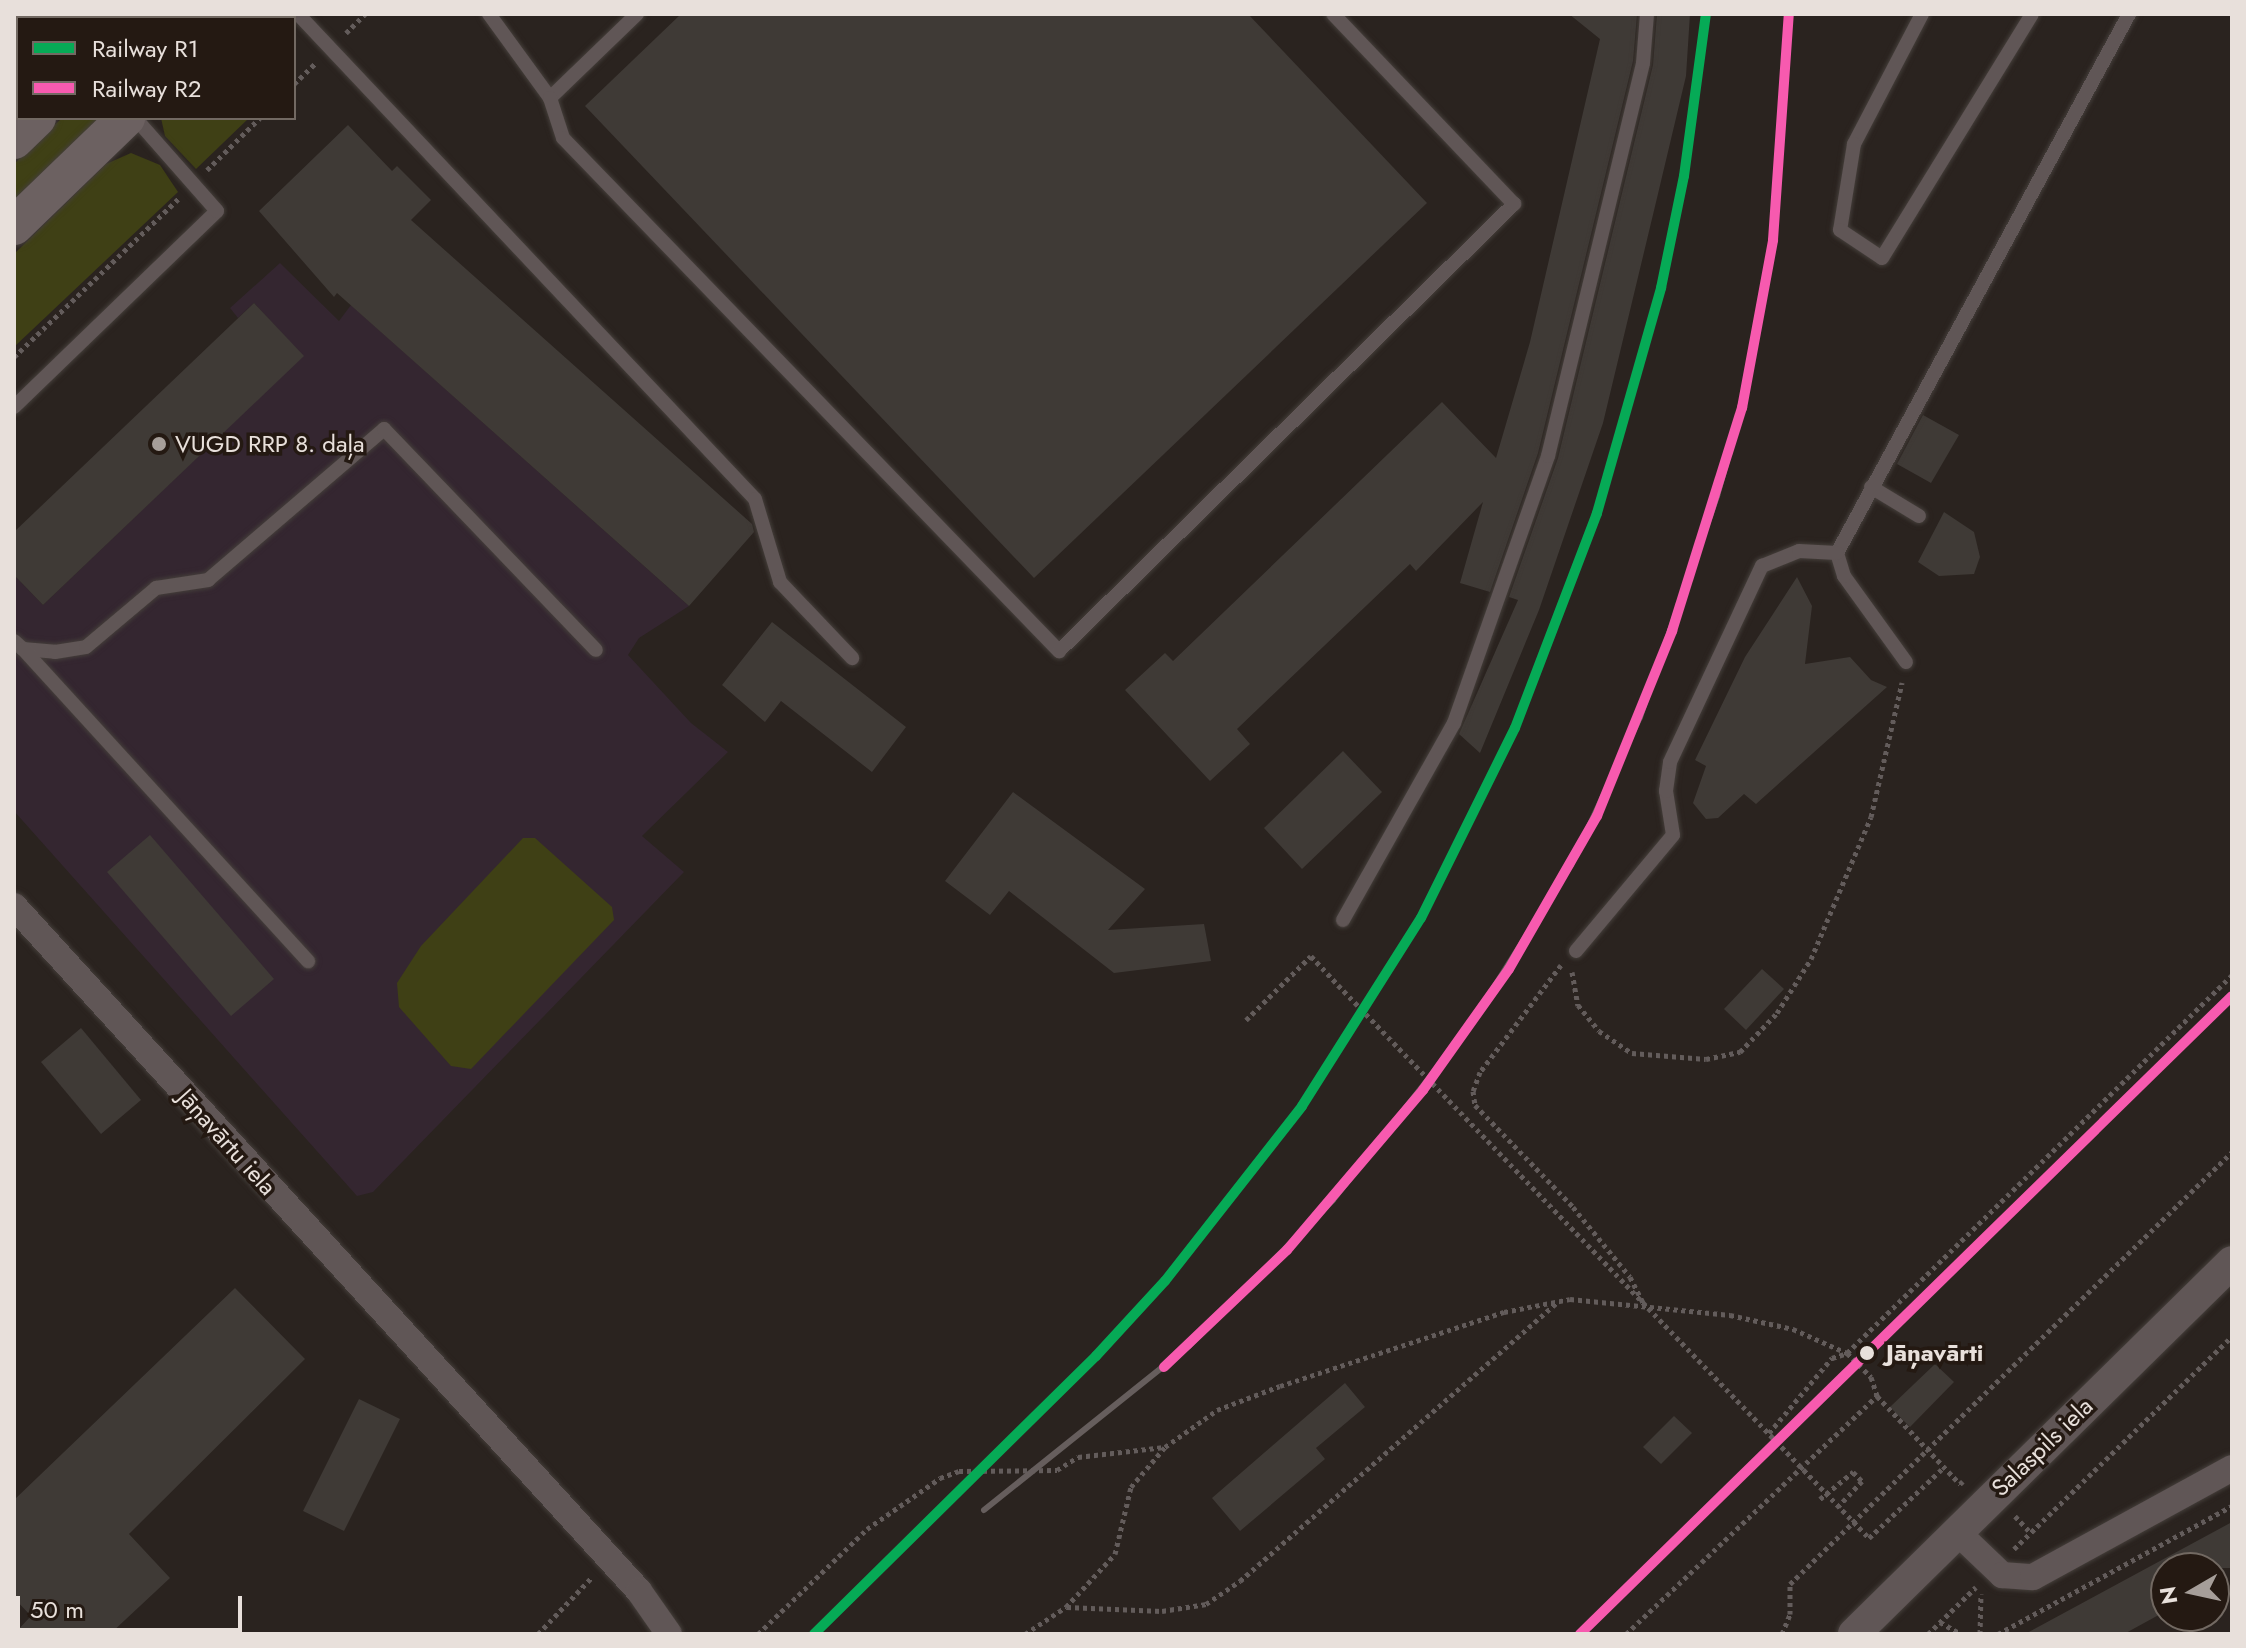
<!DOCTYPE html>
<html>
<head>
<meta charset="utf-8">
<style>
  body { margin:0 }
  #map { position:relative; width:2246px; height:1648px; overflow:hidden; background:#2a231f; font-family:Jost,sans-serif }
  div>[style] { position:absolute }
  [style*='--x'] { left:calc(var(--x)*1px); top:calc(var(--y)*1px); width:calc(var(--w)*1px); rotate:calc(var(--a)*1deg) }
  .commercial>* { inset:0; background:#342630 }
  .green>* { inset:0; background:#3f4015 }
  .building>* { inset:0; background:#3f3a36 }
  .path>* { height:5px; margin-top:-2.5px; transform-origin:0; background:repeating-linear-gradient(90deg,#635c5b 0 4px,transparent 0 8px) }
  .roads { filter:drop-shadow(0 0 2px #443e3a) drop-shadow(0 0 2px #443e3a) }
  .service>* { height:14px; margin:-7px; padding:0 7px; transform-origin:7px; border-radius:7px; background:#605656 }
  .minor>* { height:26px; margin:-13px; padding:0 13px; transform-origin:13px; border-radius:13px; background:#605656 }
  .tertiary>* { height:32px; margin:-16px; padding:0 16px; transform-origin:16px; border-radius:16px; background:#605656 }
  .secondary>* { height:38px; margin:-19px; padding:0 19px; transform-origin:19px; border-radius:19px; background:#6c6161 }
  .rail>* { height:6px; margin:-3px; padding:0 3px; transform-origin:3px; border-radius:3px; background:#665e5d }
  .path-bridge>* { height:5px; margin-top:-2.5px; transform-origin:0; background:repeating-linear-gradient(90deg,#635c5b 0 4px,transparent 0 8px) }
  .rail-1>* { height:10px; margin:-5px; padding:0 5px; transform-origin:5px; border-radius:5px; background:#06aa56 }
  .rail-2>* { height:10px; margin:-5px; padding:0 5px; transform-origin:5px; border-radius:5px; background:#f75aaf }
  .dots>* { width:22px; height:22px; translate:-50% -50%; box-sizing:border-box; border:4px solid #241912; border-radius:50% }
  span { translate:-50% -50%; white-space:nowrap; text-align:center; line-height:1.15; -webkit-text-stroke:7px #241912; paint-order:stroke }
  .poi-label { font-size:24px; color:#e8e0db }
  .left { translate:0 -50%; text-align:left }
  .street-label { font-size:24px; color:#e8e0db }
  .stop-label { font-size:24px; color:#e8e0db; font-weight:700 }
  .frame { position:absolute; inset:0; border:16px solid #e8e0db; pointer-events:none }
  .legend { position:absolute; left:16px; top:16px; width:280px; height:104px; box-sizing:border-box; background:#241912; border:2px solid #726962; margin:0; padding:10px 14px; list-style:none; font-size:24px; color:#e8e0db }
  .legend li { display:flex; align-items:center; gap:16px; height:40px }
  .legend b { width:40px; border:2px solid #726962 }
  .north { position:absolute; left:2150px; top:1552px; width:80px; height:80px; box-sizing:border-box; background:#241912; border:2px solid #726962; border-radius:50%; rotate:261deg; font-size:22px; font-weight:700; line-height:32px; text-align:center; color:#e8e0db }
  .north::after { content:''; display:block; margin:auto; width:28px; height:36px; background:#a69e99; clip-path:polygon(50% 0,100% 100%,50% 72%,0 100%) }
  .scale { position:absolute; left:16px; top:1596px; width:226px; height:36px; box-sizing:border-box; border:4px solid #e8e0db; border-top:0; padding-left:10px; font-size:24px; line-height:28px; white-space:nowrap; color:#e8e0db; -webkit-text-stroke:6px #241912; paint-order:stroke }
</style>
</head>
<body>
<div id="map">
  <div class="commercial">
    <div style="clip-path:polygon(280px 263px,339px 321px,351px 305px,689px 606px,639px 638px,628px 655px,691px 723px,728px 752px,642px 836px,684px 872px,373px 1192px,357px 1196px,14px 811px,14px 575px,43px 605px,303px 356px,254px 303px,238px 318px,230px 308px)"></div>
  </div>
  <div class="green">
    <div style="clip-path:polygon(62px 118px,99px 118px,14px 202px,14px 164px)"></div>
    <div style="clip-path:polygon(161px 118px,249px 118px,196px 169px,165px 136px)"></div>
    <div style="clip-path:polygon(131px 153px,160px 165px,178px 192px,14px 347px,14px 254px,106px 164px)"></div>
    <div style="clip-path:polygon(523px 838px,535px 838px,612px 907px,614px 920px,471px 1069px,451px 1066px,399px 1007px,397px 983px,421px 946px)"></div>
  </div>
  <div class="building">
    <div style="clip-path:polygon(681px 14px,1248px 14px,1427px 203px,1034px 578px,585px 106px)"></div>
    <div style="clip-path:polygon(1569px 14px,1637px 14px,1633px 61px,1538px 453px,1490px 592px,1460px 583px,1483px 502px,1416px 571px,1410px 564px,1237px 729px,1250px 744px,1210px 781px,1125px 690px,1165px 653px,1173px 661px,1442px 402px,1496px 458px,1530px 342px,1600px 39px)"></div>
    <div style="clip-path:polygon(1657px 14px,1690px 14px,1686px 76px,1657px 198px,1603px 423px,1539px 610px,1480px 753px,1459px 734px,1518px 600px,1509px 597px,1558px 458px,1653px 65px)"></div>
    <div style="clip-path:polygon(348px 125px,392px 171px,397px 166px,431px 200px,411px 220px,752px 524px,754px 532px,689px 606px,337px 293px,334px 297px,259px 211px)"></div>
    <div style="clip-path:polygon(254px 303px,304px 356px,43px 605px,14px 575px,14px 532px)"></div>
    <div style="clip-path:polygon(1923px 415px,1959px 435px,1931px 483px,1897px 464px)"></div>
    <div style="clip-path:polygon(1944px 512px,1974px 532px,1980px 557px,1974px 574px,1939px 576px,1918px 562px)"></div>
    <div style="clip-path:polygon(1797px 577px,1812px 606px,1805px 664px,1850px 657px,1871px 680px,1887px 687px,1756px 804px,1744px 794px,1718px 818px,1706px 819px,1693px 803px,1706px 766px,1695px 760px,1745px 657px)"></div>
    <div style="clip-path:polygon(772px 622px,906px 727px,872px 772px,781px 701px,765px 722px,722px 685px)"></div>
    <div style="clip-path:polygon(1343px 751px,1382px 792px,1302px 869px,1264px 828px)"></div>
    <div style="clip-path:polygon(1013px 792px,1145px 889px,1108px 930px,1204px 924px,1211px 961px,1114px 973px,1009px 891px,990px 915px,945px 881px)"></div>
    <div style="clip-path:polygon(150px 835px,274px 979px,231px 1016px,107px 872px)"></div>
    <div style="clip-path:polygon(1762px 969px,1784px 989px,1746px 1030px,1724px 1009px)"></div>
    <div style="clip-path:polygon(81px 1028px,141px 1100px,101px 1134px,41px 1062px)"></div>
    <div style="clip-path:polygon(235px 1288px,305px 1359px,129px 1534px,170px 1578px,110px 1634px,14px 1634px,31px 1616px,14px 1598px,14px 1500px)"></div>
    <div style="clip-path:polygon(1935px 1364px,1954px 1382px,1910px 1427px,1890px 1407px)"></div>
    <div style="clip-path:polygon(1345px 1383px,1365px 1407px,1316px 1448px,1325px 1459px,1240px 1531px,1212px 1498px)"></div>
    <div style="clip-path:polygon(359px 1399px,400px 1419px,344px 1531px,303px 1511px)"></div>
    <div style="clip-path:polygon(1674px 1416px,1692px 1433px,1661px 1464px,1643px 1447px)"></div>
    <div style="clip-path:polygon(2232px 1522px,2232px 1568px,2166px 1568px,2166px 1611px,2124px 1634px,2025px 1634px)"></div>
  </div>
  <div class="path">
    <div style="--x:346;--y:33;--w:27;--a:-45"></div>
    <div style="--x:294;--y:84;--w:30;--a:-44"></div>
    <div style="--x:207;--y:170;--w:74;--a:-44.5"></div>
    <div style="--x:14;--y:357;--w:228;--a:-43.9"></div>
    <div style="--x:1561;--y:965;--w:134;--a:127.1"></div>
    <div style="--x:1480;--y:1072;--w:20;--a:110"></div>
    <div style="--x:1473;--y:1091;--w:14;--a:82"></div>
    <div style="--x:1475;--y:1105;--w:141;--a:46.1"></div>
    <div style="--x:1573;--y:1207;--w:90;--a:50.8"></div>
    <div style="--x:1630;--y:1277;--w:33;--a:63"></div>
    <div style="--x:1572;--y:972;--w:34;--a:80"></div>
    <div style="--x:1578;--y:1005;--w:33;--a:51"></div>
    <div style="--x:1599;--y:1031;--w:40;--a:34"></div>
    <div style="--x:1632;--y:1053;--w:74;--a:4.6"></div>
    <div style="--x:1706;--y:1059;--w:35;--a:-12"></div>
    <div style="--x:1740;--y:1052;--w:54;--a:-46.5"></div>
    <div style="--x:1777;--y:1013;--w:64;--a:-57.8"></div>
    <div style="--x:1811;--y:959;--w:154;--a:-67.1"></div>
    <div style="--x:1871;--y:817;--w:138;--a:-77"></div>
    <div style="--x:1246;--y:1020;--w:91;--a:-44.6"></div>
    <div style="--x:1311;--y:956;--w:40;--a:47"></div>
    <div style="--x:1769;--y:1433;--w:98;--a:-50"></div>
    <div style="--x:1832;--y:1358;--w:16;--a:-18"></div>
    <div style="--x:1847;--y:1353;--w:34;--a:45"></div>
    <div style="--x:1871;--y:1377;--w:20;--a:72"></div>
    <div style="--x:1877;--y:1396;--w:121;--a:46.7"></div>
    <div style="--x:1960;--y:1484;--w:4;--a:-45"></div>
    <div style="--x:1820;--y:1499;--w:43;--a:-39.3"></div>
    <div style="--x:1853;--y:1472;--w:13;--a:45"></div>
    <div style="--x:1862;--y:1481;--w:35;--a:133"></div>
    <div style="--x:2015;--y:1516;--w:23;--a:47"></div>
    <div style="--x:1869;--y:1538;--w:103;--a:-43.4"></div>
    <div style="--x:2014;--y:1549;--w:305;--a:-44.3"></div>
    <div style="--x:1067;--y:1607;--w:95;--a:2.4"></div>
    <div style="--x:1162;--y:1611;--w:45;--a:-9"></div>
    <div style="--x:1206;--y:1604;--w:41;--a:-34.1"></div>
    <div style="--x:1240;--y:1581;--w:421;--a:-41.3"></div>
    <div style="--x:1940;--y:1622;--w:24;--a:30"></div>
    <div style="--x:538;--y:1634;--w:79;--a:-46.5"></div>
    <div style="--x:758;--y:1634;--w:151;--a:-43.9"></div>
    <div style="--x:867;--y:1529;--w:89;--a:-34.9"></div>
    <div style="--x:940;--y:1478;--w:20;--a:-20"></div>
    <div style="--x:959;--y:1471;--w:98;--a:-0.6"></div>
    <div style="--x:1057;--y:1470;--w:25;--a:-32"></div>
    <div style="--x:1078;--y:1457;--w:87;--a:-6.6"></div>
    <div style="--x:1025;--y:1634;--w:49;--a:-33.4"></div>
    <div style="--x:1066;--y:1607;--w:72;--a:-47.2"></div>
    <div style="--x:1115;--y:1554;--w:69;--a:-76.6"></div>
    <div style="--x:1131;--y:1487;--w:52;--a:-49.6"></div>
    <div style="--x:1165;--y:1447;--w:64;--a:-35.4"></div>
    <div style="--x:1217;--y:1410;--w:67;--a:-20.9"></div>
    <div style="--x:1280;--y:1386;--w:236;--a:-18.3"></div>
    <div style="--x:1504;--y:1312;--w:67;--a:-11.1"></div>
    <div style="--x:1570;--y:1299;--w:161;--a:5.7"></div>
    <div style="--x:1730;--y:1315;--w:65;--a:12.5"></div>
    <div style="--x:1793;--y:1329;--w:59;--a:24"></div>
    <div style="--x:1847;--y:1353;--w:540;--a:-44.47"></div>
    <div style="--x:1626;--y:1634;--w:346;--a:-43.5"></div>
    <div style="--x:1782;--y:1634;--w:22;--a:-68"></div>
    <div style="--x:1790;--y:1614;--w:30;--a:-90"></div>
    <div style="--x:1790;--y:1584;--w:618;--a:-44.34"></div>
    <div style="--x:1928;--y:1634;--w:67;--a:-44.4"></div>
    <div style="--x:1980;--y:1634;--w:40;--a:-88.6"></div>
    <div style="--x:1998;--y:1634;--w:267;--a:-28.7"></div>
  </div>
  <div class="roads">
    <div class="service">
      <div style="--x:298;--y:14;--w:666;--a:46.7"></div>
      <div style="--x:755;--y:499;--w:87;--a:73.2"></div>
      <div style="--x:780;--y:582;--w:105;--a:46.5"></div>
      <div style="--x:489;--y:14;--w:104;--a:54"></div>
      <div style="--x:637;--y:14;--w:121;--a:136"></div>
      <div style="--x:550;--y:98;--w:42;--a:72"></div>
      <div style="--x:563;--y:138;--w:714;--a:45.97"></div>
      <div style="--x:1059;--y:651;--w:638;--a:-44.49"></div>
      <div style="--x:1514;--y:204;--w:262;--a:-133.6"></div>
      <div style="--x:1922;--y:14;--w:147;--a:117.6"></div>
      <div style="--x:1854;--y:144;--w:87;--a:99.2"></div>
      <div style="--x:1840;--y:230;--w:50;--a:33.7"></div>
      <div style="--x:1882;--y:258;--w:286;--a:-58.4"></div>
      <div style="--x:14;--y:407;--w:282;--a:-44"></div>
      <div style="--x:217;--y:211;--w:124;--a:-131.4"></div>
      <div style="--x:1871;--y:487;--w:56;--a:31.1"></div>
      <div style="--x:14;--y:641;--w:12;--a:42"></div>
      <div style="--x:23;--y:649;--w:32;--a:5"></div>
      <div style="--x:55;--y:652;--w:31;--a:-9"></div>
      <div style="--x:86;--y:647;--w:92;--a:-40.1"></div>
      <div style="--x:156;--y:588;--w:53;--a:-8.7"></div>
      <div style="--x:208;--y:580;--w:232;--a:-40.6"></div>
      <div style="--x:384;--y:429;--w:306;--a:46.2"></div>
      <div style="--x:23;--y:649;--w:423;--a:47.6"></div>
      <div style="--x:1906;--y:662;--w:106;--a:-125.8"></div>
      <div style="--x:1844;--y:576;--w:24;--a:-107"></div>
      <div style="--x:1837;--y:553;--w:613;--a:-61.55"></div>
      <div style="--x:1343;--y:920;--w:226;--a:-60.6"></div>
      <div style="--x:1454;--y:723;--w:283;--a:-70.6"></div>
      <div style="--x:1548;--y:456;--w:404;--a:-76.4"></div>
      <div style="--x:1643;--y:63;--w:49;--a:-85.3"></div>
      <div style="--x:1576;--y:951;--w:151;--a:-50.1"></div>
      <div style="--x:1673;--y:835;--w:45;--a:-99"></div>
      <div style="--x:1666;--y:791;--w:29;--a:-82"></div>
      <div style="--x:1670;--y:762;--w:217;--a:-64.9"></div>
      <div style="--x:1762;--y:566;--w:40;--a:-22"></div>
      <div style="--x:1799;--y:551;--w:38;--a:3"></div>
    </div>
    <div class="minor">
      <div style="--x:14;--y:906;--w:927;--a:47.62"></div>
      <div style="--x:639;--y:1591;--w:52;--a:55.1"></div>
      <div style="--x:1956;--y:1531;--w:64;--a:43.7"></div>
      <div style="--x:2002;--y:1575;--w:31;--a:4"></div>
      <div style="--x:2033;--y:1577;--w:227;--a:-28.7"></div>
    </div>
    <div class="tertiary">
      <div style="--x:1854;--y:1634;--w:530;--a:-44.54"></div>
    </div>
    <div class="secondary">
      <div style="--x:141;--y:18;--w:6;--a:-45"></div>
      <div style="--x:228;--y:18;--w:6;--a:-45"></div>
      <div style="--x:14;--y:140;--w:32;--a:-44"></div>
      <div style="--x:14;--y:226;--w:156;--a:-44"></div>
    </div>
  </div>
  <div class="rail">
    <div style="--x:984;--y:1510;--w:263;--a:-38.7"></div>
    <div style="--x:1189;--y:1346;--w:205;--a:-45.4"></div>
    <div style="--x:1333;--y:1200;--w:216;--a:-51.8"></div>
    <div style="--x:1467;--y:1030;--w:195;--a:-57.8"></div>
    <div style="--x:1571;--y:865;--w:163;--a:-65"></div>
    <div style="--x:1640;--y:717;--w:234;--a:-70.8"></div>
    <div style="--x:1717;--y:496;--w:91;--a:-74.1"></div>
    <div style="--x:1742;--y:408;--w:171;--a:-79.5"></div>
    <div style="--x:1773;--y:240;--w:227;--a:-86"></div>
    <div style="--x:814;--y:1634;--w:396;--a:-44.6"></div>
    <div style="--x:1096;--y:1356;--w:102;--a:-47.4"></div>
    <div style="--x:1165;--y:1281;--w:222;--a:-51.9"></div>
    <div style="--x:1302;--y:1106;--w:222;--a:-57.7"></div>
    <div style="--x:1421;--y:918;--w:212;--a:-63.7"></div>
    <div style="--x:1515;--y:728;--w:230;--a:-69.1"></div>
    <div style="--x:1597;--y:513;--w:234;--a:-74.1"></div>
    <div style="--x:1661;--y:288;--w:114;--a:-78.4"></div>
    <div style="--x:1684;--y:176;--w:163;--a:-82.3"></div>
  </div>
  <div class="path-bridge">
    <div style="--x:1338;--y:985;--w:767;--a:46.16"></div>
  </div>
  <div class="rail-1">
    <div style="--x:814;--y:1634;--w:396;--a:-44.6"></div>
    <div style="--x:1096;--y:1356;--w:102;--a:-47.4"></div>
    <div style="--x:1165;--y:1281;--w:222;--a:-51.9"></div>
    <div style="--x:1302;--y:1106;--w:222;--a:-57.7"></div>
    <div style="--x:1421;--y:918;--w:212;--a:-63.7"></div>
    <div style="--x:1515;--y:728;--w:230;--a:-69.1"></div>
    <div style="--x:1597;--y:513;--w:234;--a:-74.1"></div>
    <div style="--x:1661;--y:288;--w:114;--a:-78.4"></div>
    <div style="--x:1684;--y:176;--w:163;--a:-82.3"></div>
  </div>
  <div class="rail-2">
    <div style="--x:1164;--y:1367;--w:170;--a:-43.6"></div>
    <div style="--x:1287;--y:1250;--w:210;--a:-49.6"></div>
    <div style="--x:1423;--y:1090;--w:148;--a:-54.6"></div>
    <div style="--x:1509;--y:969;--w:177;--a:-60.1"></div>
    <div style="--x:1597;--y:816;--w:200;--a:-67.9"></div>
    <div style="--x:1672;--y:631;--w:234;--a:-72.6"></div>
    <div style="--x:1742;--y:408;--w:171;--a:-79.5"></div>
    <div style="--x:1773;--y:240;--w:227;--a:-86"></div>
    <div style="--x:1580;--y:1634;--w:912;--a:-44.38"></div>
  </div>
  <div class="dots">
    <div style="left:159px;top:444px;background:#a69e99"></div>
    <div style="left:1867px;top:1353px;background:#e8e0db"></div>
  </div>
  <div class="poi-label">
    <span class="left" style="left:175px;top:444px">VUGD RRP 8. daļa</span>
  </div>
  <div class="street-label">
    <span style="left:227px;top:1142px;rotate:48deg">Jāņavārtu iela</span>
    <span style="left:2042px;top:1447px;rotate:-44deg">Salaspils iela</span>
  </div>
  <div class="stop-label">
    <span class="left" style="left:1886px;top:1353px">Jāņavārti</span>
  </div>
  <div class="frame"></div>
  <ul class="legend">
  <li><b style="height:10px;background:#06aa56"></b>Railway R1</li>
  <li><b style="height:10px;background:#f75aaf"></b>Railway R2</li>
  </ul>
  <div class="north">N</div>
  <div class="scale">50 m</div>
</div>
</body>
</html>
